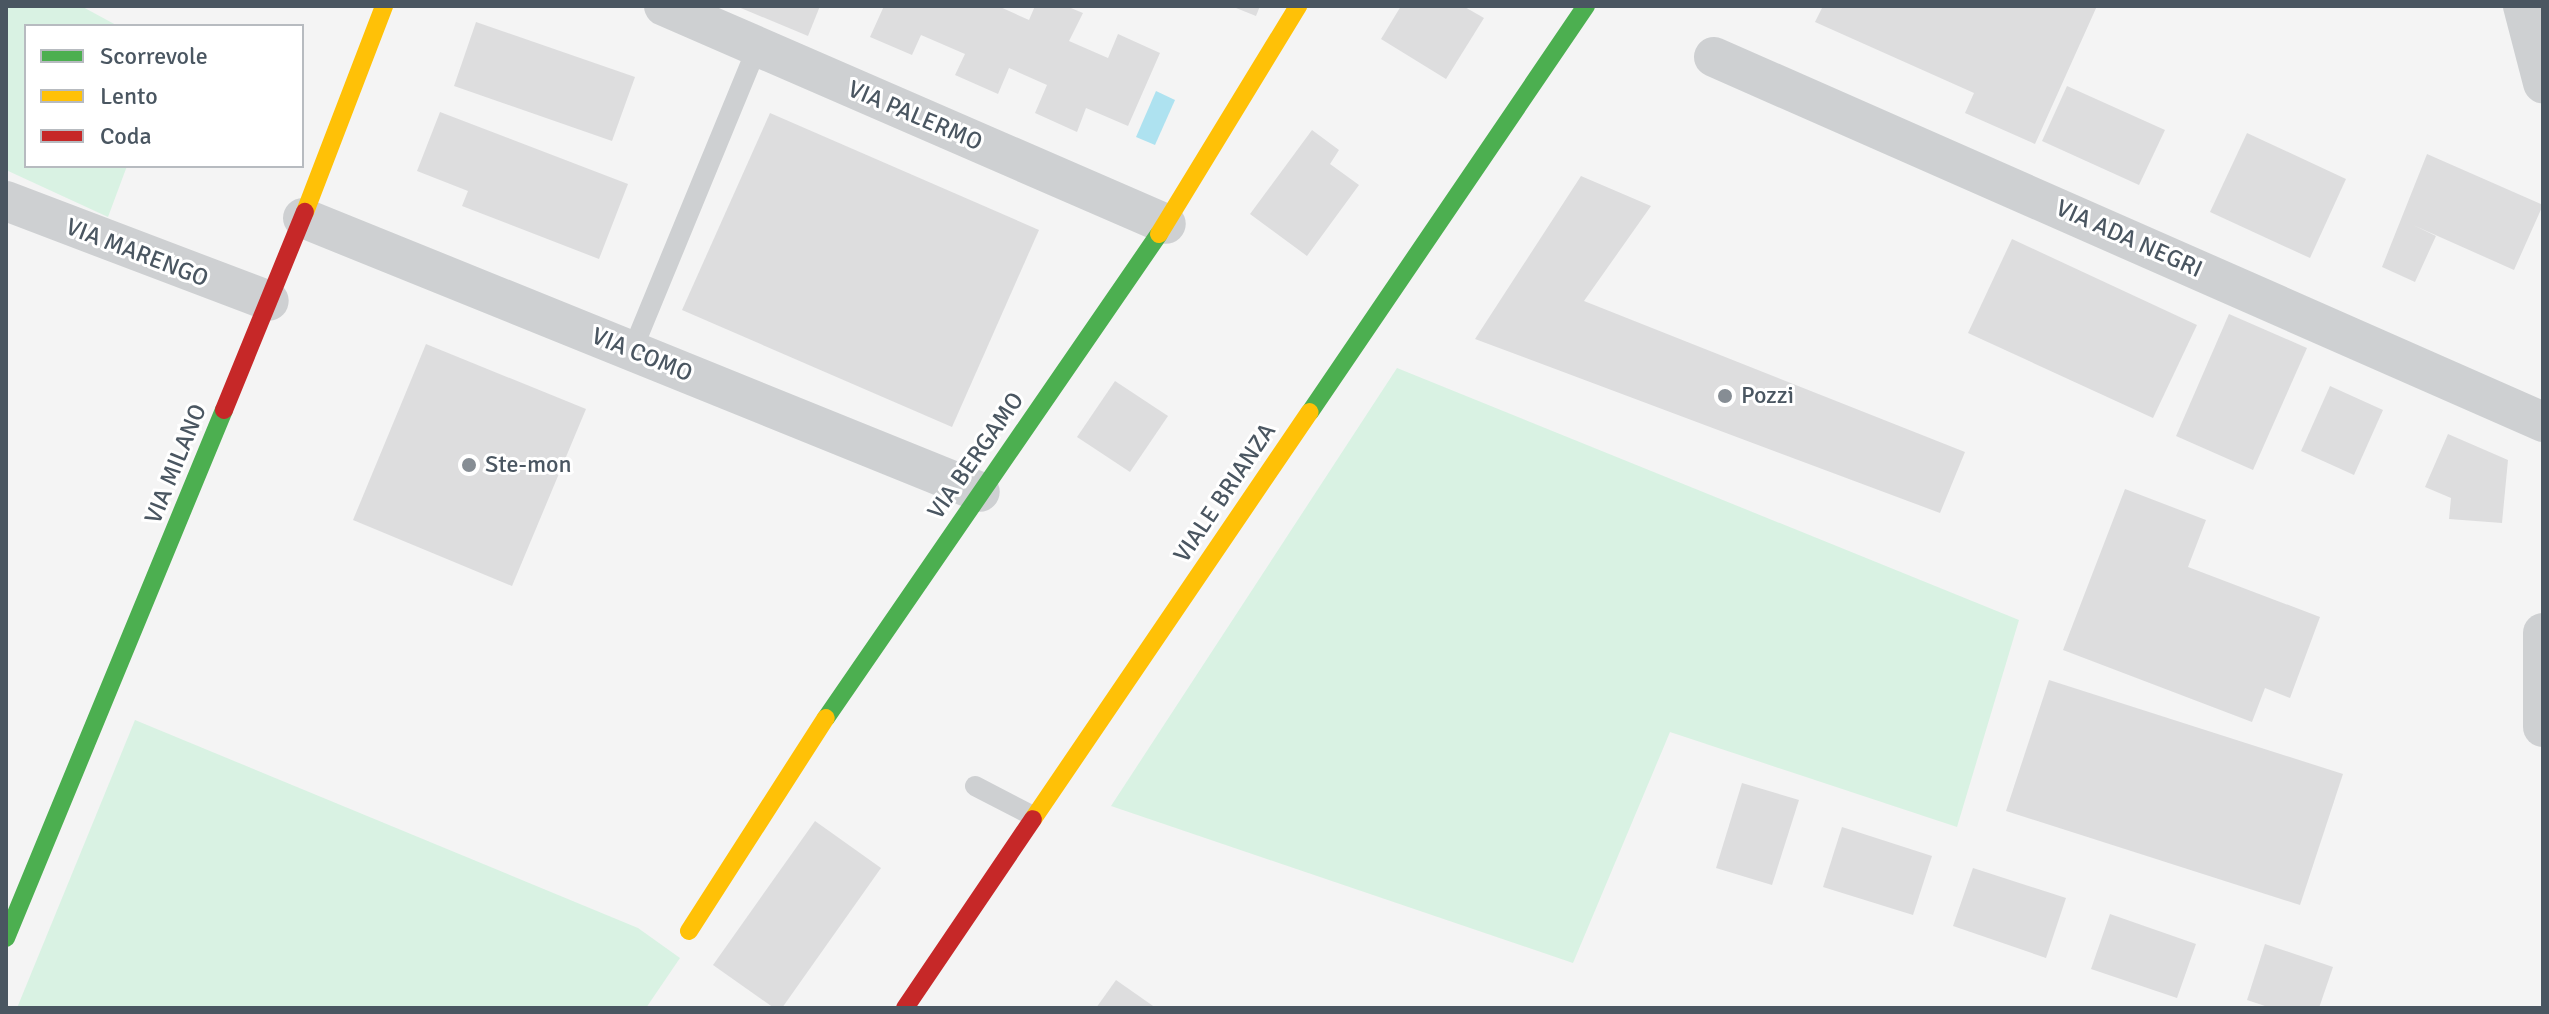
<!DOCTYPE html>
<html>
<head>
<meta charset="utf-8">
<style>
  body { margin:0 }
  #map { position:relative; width:2549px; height:1014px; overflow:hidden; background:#f4f4f4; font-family:Signika,sans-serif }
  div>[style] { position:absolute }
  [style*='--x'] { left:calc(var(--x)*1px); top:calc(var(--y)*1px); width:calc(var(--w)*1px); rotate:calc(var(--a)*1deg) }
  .green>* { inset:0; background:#d9f2e3 }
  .water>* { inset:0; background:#aee2f0 }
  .building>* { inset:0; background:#ddddde }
  .lane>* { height:20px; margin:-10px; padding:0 10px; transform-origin:10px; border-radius:10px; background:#ced0d2 }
  .street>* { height:40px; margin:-20px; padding:0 20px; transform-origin:20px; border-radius:20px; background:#ced0d2 }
  .fast>* { height:18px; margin:-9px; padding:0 9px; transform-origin:9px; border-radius:9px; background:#4caf50 }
  .slow>* { height:18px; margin:-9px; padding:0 9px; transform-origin:9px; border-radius:9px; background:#ffc107 }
  .jam>* { height:18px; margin:-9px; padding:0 9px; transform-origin:9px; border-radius:9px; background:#c62828 }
  .dots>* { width:22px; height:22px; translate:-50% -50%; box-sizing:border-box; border:4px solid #fff; border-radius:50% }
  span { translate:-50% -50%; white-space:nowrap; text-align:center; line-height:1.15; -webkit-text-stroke:6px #fff; paint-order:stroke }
  .street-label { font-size:24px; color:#4a5661 }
  .poi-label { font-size:24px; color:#4a5661 }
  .left { translate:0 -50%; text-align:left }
  .frame { position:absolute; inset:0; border:8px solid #4a5661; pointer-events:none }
  .legend { position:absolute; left:24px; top:24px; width:280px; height:144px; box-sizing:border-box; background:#fff; border:2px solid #b7bbc0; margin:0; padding:10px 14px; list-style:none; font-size:24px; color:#4a5661 }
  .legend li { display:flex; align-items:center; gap:16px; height:40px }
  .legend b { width:40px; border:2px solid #b7bbc0 }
</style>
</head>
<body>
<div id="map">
  <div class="green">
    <div style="clip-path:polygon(6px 6px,81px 6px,118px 26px,26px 26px,26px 166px,127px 166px,108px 217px,6px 170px)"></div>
    <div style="clip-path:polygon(1397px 368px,2019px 620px,1957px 827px,1670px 732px,1573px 963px,1111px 806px)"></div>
    <div style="clip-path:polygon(135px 720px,638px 928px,680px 958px,646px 1008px,17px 1008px)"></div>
  </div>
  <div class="water">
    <div style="clip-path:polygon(1156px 91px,1175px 100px,1155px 145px,1136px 137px)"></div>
  </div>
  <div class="building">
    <div style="clip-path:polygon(736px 6px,820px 6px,808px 36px)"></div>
    <div style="clip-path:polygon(884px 6px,998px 6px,1029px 20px,1035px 6px,1066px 6px,1083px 13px,1069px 41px,1108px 58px,1118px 34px,1160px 53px,1128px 126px,1086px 108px,1077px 132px,1035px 113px,1047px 85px,1009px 68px,998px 94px,955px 75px,965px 54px,921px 35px,912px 55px,870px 37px)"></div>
    <div style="clip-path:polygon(1231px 6px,1260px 6px,1256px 16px)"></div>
    <div style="clip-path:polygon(1401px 6px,1463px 6px,1484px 18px,1446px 79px,1381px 39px)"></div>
    <div style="clip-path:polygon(1823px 6px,2097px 6px,2035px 144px,1965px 113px,1974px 93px,1815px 22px)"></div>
    <div style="clip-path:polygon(476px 22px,635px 77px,612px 141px,454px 86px)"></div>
    <div style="clip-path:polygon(2067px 86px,2165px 130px,2139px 185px,2042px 141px)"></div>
    <div style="clip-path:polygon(440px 112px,628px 184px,599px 259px,462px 206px,468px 191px,417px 171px)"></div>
    <div style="clip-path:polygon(770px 113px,1039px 230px,952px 427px,682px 310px)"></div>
    <div style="clip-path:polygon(1312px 130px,1339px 150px,1330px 164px,1359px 185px,1307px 256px,1250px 214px)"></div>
    <div style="clip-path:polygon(2247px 133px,2346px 179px,2310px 258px,2210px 212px)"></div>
    <div style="clip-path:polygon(2427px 154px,2543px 205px,2514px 270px,2413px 225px,2436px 236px,2415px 282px,2382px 267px)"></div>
    <div style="clip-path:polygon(1581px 176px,1651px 206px,1584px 301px,1965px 452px,1940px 513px,1475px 339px)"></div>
    <div style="clip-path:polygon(2012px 239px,2197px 325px,2153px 418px,1968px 333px)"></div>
    <div style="clip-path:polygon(2229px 314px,2307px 348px,2253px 470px,2176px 436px)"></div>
    <div style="clip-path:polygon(426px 344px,586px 409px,512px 586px,353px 520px)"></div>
    <div style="clip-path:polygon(1115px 381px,1168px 416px,1130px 472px,1077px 437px)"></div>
    <div style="clip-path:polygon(2330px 386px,2383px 410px,2354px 475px,2301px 451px)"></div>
    <div style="clip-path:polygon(2448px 434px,2508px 460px,2502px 523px,2449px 519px,2451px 498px,2425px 487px)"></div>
    <div style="clip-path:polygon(2125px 489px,2206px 520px,2188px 567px,2320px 617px,2290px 698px,2265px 688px,2252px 722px,2063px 650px)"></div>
    <div style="clip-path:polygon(2049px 680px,2343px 774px,2300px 905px,2006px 811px)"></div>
    <div style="clip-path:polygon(1742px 783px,1799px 800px,1772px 885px,1716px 868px)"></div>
    <div style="clip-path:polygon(815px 821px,881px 868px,782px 1008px,774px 1008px,713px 965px)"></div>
    <div style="clip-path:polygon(1842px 827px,1932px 856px,1913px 915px,1823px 887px)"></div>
    <div style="clip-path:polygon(1973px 868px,2066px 898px,2046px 958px,1953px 926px)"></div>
    <div style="clip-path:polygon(2110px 914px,2196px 944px,2177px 998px,2091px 969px)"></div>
    <div style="clip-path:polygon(2265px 944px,2333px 967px,2319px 1008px,2271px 1008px,2247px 1000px)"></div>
    <div style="clip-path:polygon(1116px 980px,1156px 1008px,1096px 1008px)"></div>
  </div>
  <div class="lane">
    <div style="--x:632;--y:351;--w:329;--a:-67.6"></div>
    <div style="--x:975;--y:786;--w:65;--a:27.3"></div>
  </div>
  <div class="street">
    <div style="--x:664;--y:6;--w:547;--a:23.47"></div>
    <div style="--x:2523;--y:6;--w:80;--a:75.4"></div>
    <div style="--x:1714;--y:57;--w:906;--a:23.76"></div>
    <div style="--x:6;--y:201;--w:281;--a:20.8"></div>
    <div style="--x:303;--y:218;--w:730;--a:22.03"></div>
    <div style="--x:2543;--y:633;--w:94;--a:90"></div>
  </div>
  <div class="fast">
    <div style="--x:1310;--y:412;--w:491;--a:-55.8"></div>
    <div style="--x:826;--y:718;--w:587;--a:-55.47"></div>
    <div style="--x:6;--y:938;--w:571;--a:-67.57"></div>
  </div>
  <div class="slow">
    <div style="--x:305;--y:212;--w:221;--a:-69"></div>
    <div style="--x:1159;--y:234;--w:267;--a:-58.6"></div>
    <div style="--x:1033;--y:819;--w:492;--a:-55.8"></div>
    <div style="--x:689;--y:931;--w:253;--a:-57.3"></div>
  </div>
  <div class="jam">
    <div style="--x:224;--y:410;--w:214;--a:-67.8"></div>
    <div style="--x:905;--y:1008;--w:228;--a:-55.9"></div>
  </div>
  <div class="dots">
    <div style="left:1725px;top:396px;background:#868d94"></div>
    <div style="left:469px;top:465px;background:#868d94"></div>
  </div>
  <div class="street-label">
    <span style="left:915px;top:116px;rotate:23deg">VIA PALERMO</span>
    <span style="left:2129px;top:239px;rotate:24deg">VIA ADA NEGRI</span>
    <span style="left:137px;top:253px;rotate:21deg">VIA MARENGO</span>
    <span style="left:642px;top:355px;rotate:22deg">VIA COMO</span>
    <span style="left:976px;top:456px;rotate:-55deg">VIA BERGAMO</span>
    <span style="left:176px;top:464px;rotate:-68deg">VIA MILANO</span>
    <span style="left:1225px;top:493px;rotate:-56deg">VIALE BRIANZA</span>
  </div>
  <div class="poi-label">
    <span class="left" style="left:1741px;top:396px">Pozzi</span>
    <span class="left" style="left:485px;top:465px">Ste-mon</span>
  </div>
  <div class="frame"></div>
  <ul class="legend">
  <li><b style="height:10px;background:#4caf50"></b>Scorrevole</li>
  <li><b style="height:10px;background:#ffc107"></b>Lento</li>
  <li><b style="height:10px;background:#c62828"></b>Coda</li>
  </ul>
</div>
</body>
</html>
